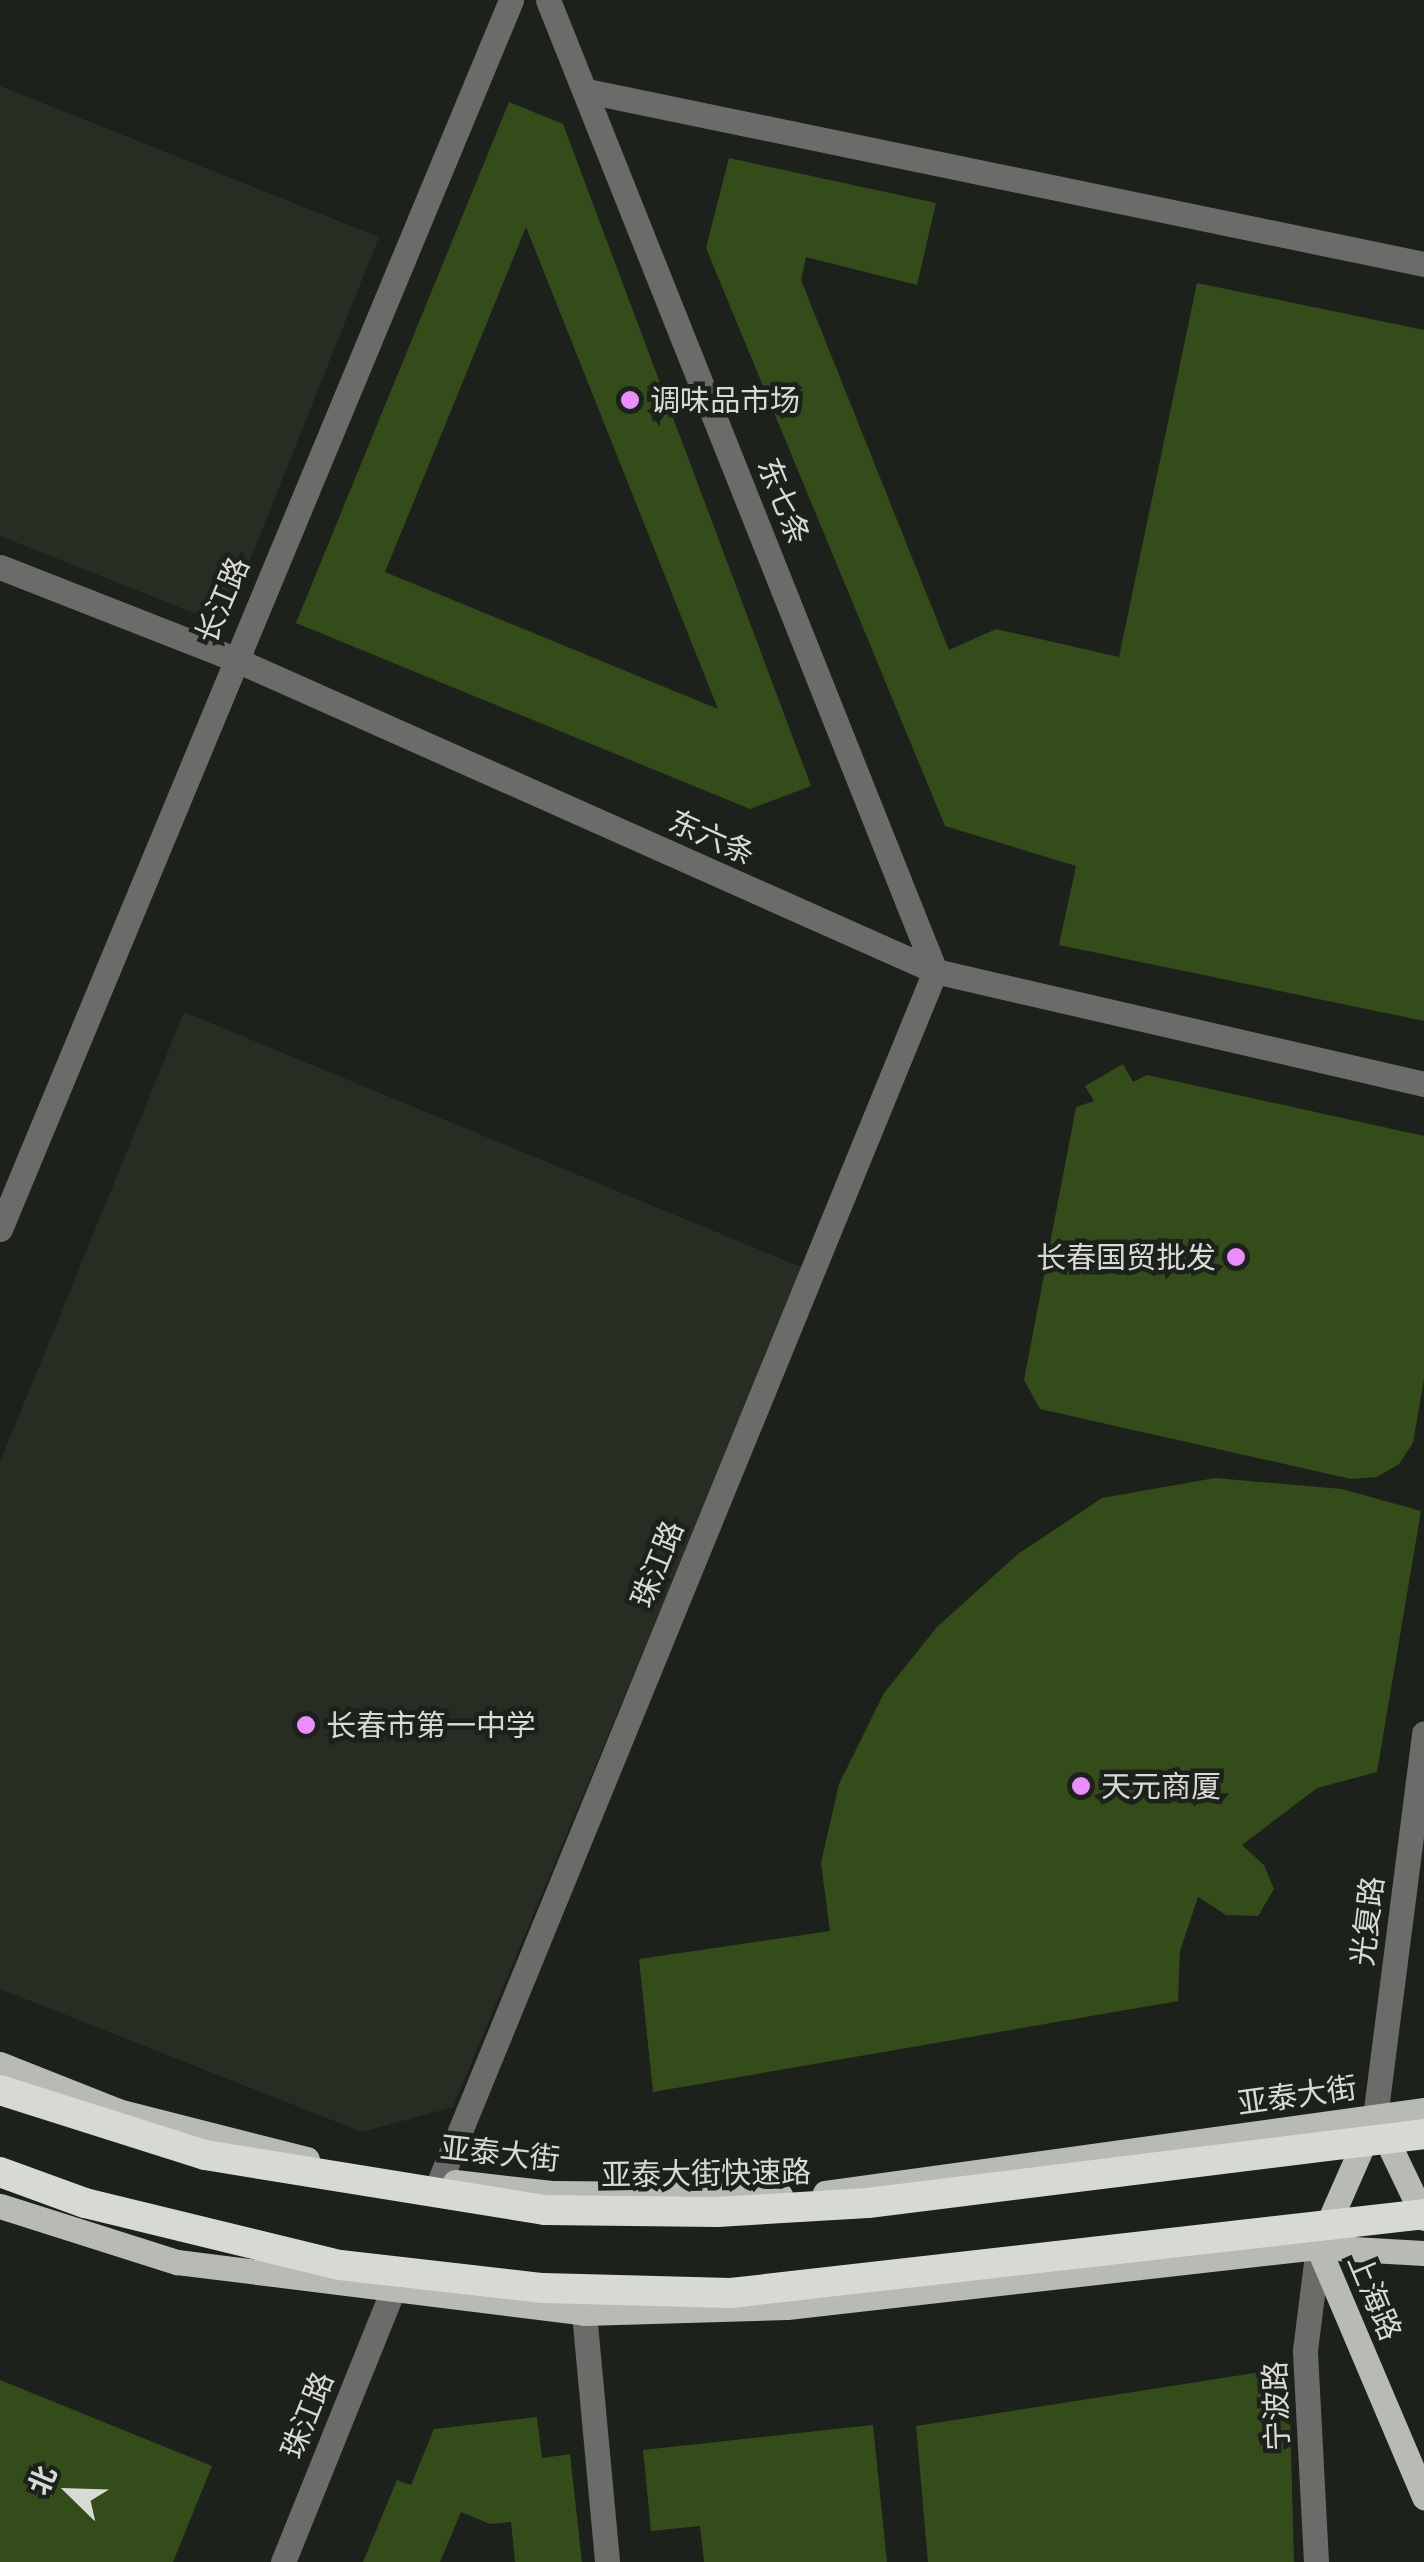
<!DOCTYPE html>
<html>
<head>
<meta charset="utf-8">
<style>
  body { margin:0 }
  #map { position:relative; width:1424px; height:2562px; overflow:hidden; background:#1d211b; font-family:"PT Sans Narrow","Noto Sans SC",sans-serif }
  div>[style] { position:absolute }
  [style*='--x'] { left:calc(var(--x)*1px); top:calc(var(--y)*1px); width:calc(var(--w)*1px); rotate:calc(var(--a)*1deg) }
  .built>* { inset:0; background:#272d22 }
  .building>* { inset:0; background:#334c1a }
  .minor>* { height:25px; margin:-12.5px; padding:0 12.5px; transform-origin:12.5px; border-radius:12.5px; background:#6b6c69 }
  .major>* { height:25px; margin:-12.5px; padding:0 12.5px; transform-origin:12.5px; border-radius:12.5px; background:#b7bbb4 }
  .highway-bridge>* { height:30px; margin:-15px; padding:0 15px; transform-origin:15px; border-radius:15px; background:#d6dad2 }
  .dots>* { width:28px; height:28px; translate:-50% -50%; box-sizing:border-box; border:5px solid #1d211b; border-radius:50% }
  span { translate:-50% -50%; white-space:nowrap; text-align:center; line-height:1.15; -webkit-text-stroke:9px #1d211b; paint-order:stroke }
  .poi-label { font-size:30px; color:#d8dad6 }
  .left { translate:0 -50%; text-align:left }
  .right { translate:-100% -50%; text-align:right }
  .street-label { font-size:30px; color:#d8dad6 }
  .north { position:absolute; left:20px; top:2442px; width:100px; height:100px; -webkit-text-stroke:8px #1d211b; paint-order:stroke; rotate:293deg; font-size:28px; font-weight:700; line-height:40px; text-align:center; color:#d8dad6 }
  .north::after { content:''; display:block; margin:auto; width:35px; height:45px; background:#d8dad6; clip-path:polygon(50% 0,100% 100%,50% 72%,0 100%) }
</style>
</head>
<body>
<div id="map">
  <div class="built">
    <div style="clip-path:polygon(0 86px,379px 237px,224px 625px,0 536px)"></div>
    <div style="clip-path:polygon(184px 1012px,803px 1268px,453px 2107px,362px 2132px,0 1989px,0 1462px)"></div>
  </div>
  <div class="building">
    <div style="clip-path:polygon(evenodd,509px 102px,563px 124px,811px 786px,750px 809px,296px 623px,509px 102px,526px 227px,718px 709px,385px 572px,526px 227px)"></div>
    <div style="clip-path:polygon(729px 158px,936px 203px,917px 285px,806px 257px,801px 280px,949px 650px,996px 629px,1119px 657px,1197px 283px,1424px 330px,1424px 1021px,1059px 945px,1076px 866px,945px 826px,706px 248px)"></div>
    <div style="clip-path:polygon(1123px 1064px,1133px 1082px,1147px 1075px,1424px 1136px,1424px 1379px,1413px 1443px,1399px 1464px,1377px 1477px,1351px 1479px,1040px 1409px,1024px 1380px,1076px 1107px,1094px 1101px,1085px 1086px)"></div>
    <div style="clip-path:polygon(1215px 1478px,1342px 1489px,1421px 1511px,1377px 1772px,1317px 1788px,1242px 1845px,1264px 1865px,1274px 1889px,1258px 1916px,1226px 1915px,1198px 1897px,1180px 1951px,1178px 2001px,653px 2092px,639px 1959px,830px 1931px,821px 1863px,839px 1784px,884px 1693px,937px 1627px,1018px 1554px,1102px 1498px)"></div>
    <div style="clip-path:polygon(1273px 2370px,1290px 2413px,1294px 2562px,928px 2562px,916px 2426px)"></div>
    <div style="clip-path:polygon(0 2380px,212px 2466px,173px 2562px,0 2562px)"></div>
    <div style="clip-path:polygon(537px 2417px,542px 2458px,570px 2454px,582px 2562px,515px 2562px,511px 2522px,490px 2524px,461px 2512px,440px 2562px,363px 2562px,397px 2480px,411px 2485px,434px 2429px)"></div>
    <div style="clip-path:polygon(873px 2425px,887px 2562px,704px 2562px,700px 2526px,651px 2531px,643px 2450px)"></div>
  </div>
  <div class="minor">
    <div style="--x:587;--y:91;--w:855;--a:11.68"></div>
    <div style="--x:0;--y:567;--w:249;--a:21.4"></div>
    <div style="--x:232;--y:658;--w:770;--a:24"></div>
    <div style="--x:935;--y:971;--w:502;--a:13.01"></div>
    <div style="--x:0;--y:1229;--w:1331;--a:-67.42"></div>
    <div style="--x:1375;--y:2117;--w:387;--a:-82.7"></div>
    <div style="--x:440;--y:2180;--w:1306;--a:-67.73"></div>
    <div style="--x:935;--y:971;--w:1045;--a:-111.73"></div>
    <div style="--x:584;--y:2313;--w:250;--a:84.7"></div>
    <div style="--x:283;--y:2562;--w:291;--a:-68"></div>
    <div style="--x:1316;--y:2562;--w:212;--a:-93"></div>
    <div style="--x:1305;--y:2350;--w:104;--a:-82.8"></div>
  </div>
  <div class="major">
    <div style="--x:0;--y:2064;--w:127;--a:21.7"></div>
    <div style="--x:118;--y:2111;--w:195;--a:14.3"></div>
    <div style="--x:1371;--y:2126;--w:132;--a:113.7"></div>
    <div style="--x:1318;--y:2247;--w:272;--a:67"></div>
    <div style="--x:1380;--y:2126;--w:102;--a:64.4"></div>
    <div style="--x:455;--y:2182;--w:97;--a:6.5"></div>
    <div style="--x:551;--y:2193;--w:229;--a:0.5"></div>
    <div style="--x:825;--y:2193;--w:605;--a:-7.89"></div>
    <div style="--x:0;--y:2206;--w:186;--a:17.6"></div>
    <div style="--x:177;--y:2262;--w:410;--a:7.1"></div>
    <div style="--x:584;--y:2313;--w:203;--a:-1.7"></div>
    <div style="--x:787;--y:2307;--w:534;--a:-6.45"></div>
    <div style="--x:1318;--y:2247;--w:106;--a:3.2"></div>
  </div>
  <div class="highway-bridge">
    <div style="--x:0;--y:2090;--w:215;--a:17.6"></div>
    <div style="--x:205;--y:2155;--w:344;--a:9.2"></div>
    <div style="--x:545;--y:2210;--w:172;--a:0.7"></div>
    <div style="--x:717;--y:2212;--w:151;--a:-3.4"></div>
    <div style="--x:868;--y:2203;--w:560;--a:-7.07"></div>
    <div style="--x:0;--y:2172;--w:90;--a:20"></div>
    <div style="--x:85;--y:2203;--w:262;--a:13.7"></div>
    <div style="--x:340;--y:2265;--w:204;--a:6.5"></div>
    <div style="--x:543;--y:2288;--w:188;--a:1.5"></div>
    <div style="--x:731;--y:2293;--w:697;--a:-6.5"></div>
  </div>
  <div class="dots">
    <div style="left:630px;top:400px;background:#eb8dfc"></div>
    <div style="left:1236px;top:1257px;background:#eb8dfc"></div>
    <div style="left:306px;top:1725px;background:#eb8dfc"></div>
    <div style="left:1081px;top:1786px;background:#eb8dfc"></div>
  </div>
  <div class="poi-label">
    <span class="left" style="left:650px;top:400px">调味品市场</span>
    <span class="right" style="left:1216px;top:1257px">长春国贸批发</span>
    <span class="left" style="left:326px;top:1725px">长春市第一中学</span>
    <span class="left" style="left:1101px;top:1786px">天元商厦</span>
  </div>
  <div class="street-label">
    <span style="left:784px;top:501px;rotate:68deg">东七条</span>
    <span style="left:222px;top:600px;rotate:-67deg">长江路</span>
    <span style="left:712px;top:837px;rotate:24deg">东六条</span>
    <span style="left:657px;top:1564px;rotate:-68deg">珠江路</span>
    <span style="left:1367px;top:1921px;rotate:-83deg">光复路</span>
    <span style="left:1297px;top:2095px;rotate:-8deg">亚泰大街</span>
    <span style="left:500px;top:2153px;rotate:6deg">亚泰大街</span>
    <span style="left:706px;top:2173px;rotate:-1deg">亚泰大街快速路</span>
    <span style="left:1375px;top:2297px;rotate:67deg">上海路</span>
    <span style="left:1276px;top:2406px;rotate:-92deg">宁波路</span>
    <span style="left:307px;top:2415px;rotate:-68deg">珠江路</span>
  </div>
  <div class="north">北</div>
</div>
</body>
</html>
